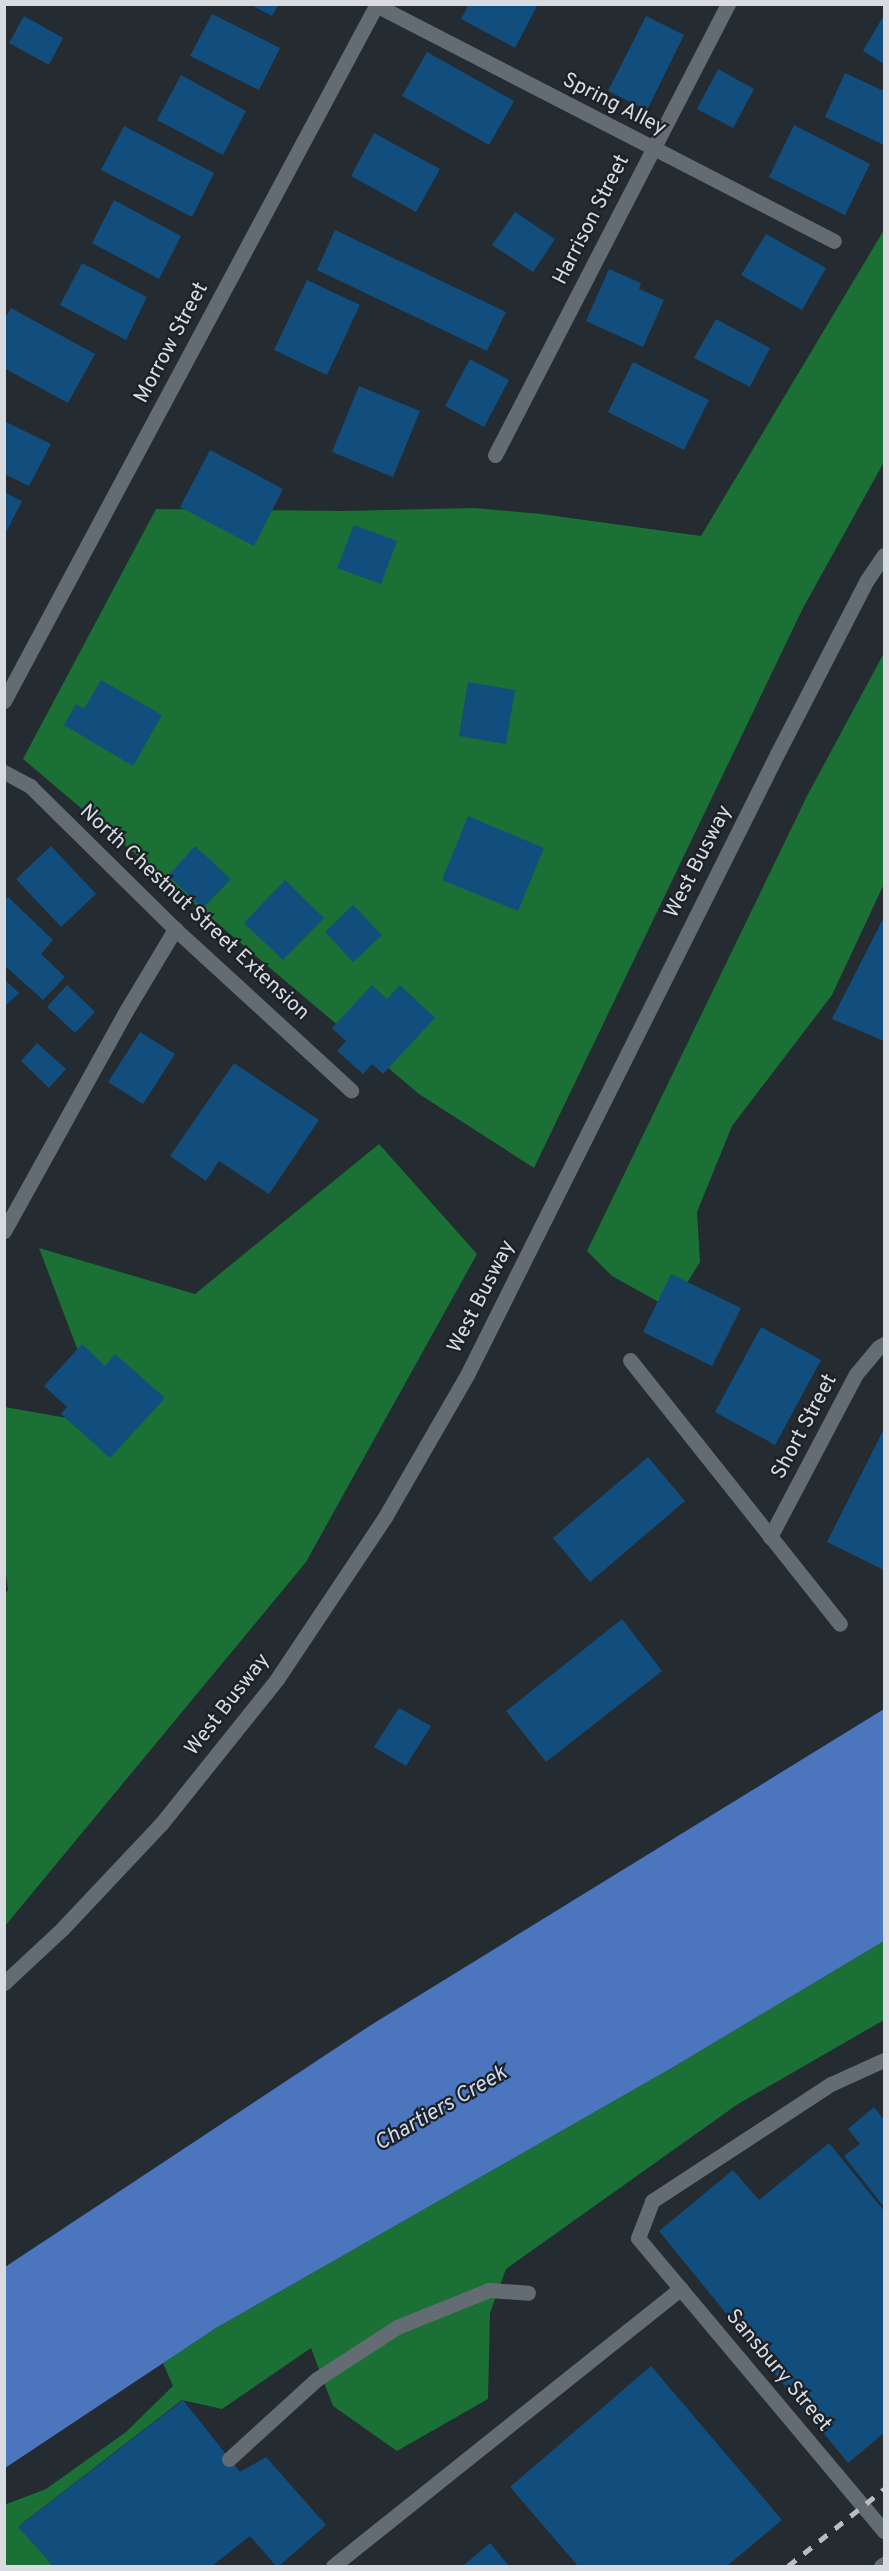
<!DOCTYPE html>
<html>
<head>
<meta charset="utf-8">
<style>
  body { margin:0 }
  #map { position:relative; width:889px; height:2571px; overflow:hidden; background:#242b31; font-family:Overpass,sans-serif }
  div>[style] { position:absolute }
  [style*='--x'] { left:calc(var(--x)*1px); top:calc(var(--y)*1px); width:calc(var(--w)*1px); rotate:calc(var(--a)*1deg) }
  .forest>* { inset:0; background:#1a7035 }
  .water>* { inset:0; background:#4b75bd }
  .building>* { inset:0; background:#124e7d }
  .service>* { height:15px; margin:-7.5px; padding:0 7.5px; transform-origin:7.5px; border-radius:7.5px; background:#646c73 }
  .minor>* { height:15px; margin:-7.5px; padding:0 7.5px; transform-origin:7.5px; border-radius:7.5px; background:#646c73 }
  .rail>* { height:4.5px; margin-top:-2.25px; transform-origin:0; background:repeating-linear-gradient(90deg,#b8bdc1 0 10px,transparent 0 20px) }
  span { translate:-50% -50%; white-space:nowrap; text-align:center; line-height:1.15; -webkit-text-stroke:4.5px #1b2127; paint-order:stroke }
  .street-label { font-size:21px; color:#d8dce0 }
  .water-label { font-size:22px; color:#cedaee; font-style:italic }
  .frame { position:absolute; inset:0; border:6px solid #d8dce0; pointer-events:none }
</style>
</head>
<body>
<div id="map">
  <div class="forest">
    <div style="clip-path:polygon(884px 230px,884px 462px,803px 608px,534px 1168px,419px 1094px,23px 759px,156px 509px,343px 511px,474px 508px,541px 514px,701px 536px)"></div>
    <div style="clip-path:polygon(884px 653px,884px 884px,832px 995px,732px 1126px,697px 1212px,700px 1262px,671px 1309px,612px 1276px,587px 1251px,807px 796px)"></div>
    <div style="clip-path:polygon(379px 1144px,477px 1254px,306px 1562px,5px 1926px,4px 1595px,8px 1590px,4px 1559px,5px 1407px,106px 1425px,39px 1248px,195px 1294px)"></div>
    <div style="clip-path:polygon(884px 1941px,884px 2020px,738px 2104px,506px 2269px,490px 2313px,488px 2399px,397px 2451px,333px 2406px,311px 2348px,222px 2409px,182px 2400px,19px 2526px,53px 2566px,5px 2566px,4px 2505px,46px 2489px,126px 2432px,173px 2386px,163px 2363px,216px 2328px,670px 2069px)"></div>
  </div>
  <div class="water">
    <div style="clip-path:polygon(884px 1709px,884px 1941px,670px 2069px,216px 2328px,5px 2468px,5px 2267px,371px 2025px)"></div>
  </div>
  <div class="building">
    <div style="clip-path:polygon(469px 4px,538px 4px,515px 48px,461px 19px)"></div>
    <div style="clip-path:polygon(251px 5px,278px 5px,272px 16px)"></div>
    <div style="clip-path:polygon(212px 14px,280px 48px,259px 90px,190px 56px)"></div>
    <div style="clip-path:polygon(884px 15px,884px 64px,863px 51px)"></div>
    <div style="clip-path:polygon(24px 16px,63px 38px,49px 65px,9px 43px)"></div>
    <div style="clip-path:polygon(646px 16px,684px 35px,647px 110px,608px 91px)"></div>
    <div style="clip-path:polygon(427px 52px,514px 101px,489px 145px,402px 96px)"></div>
    <div style="clip-path:polygon(718px 69px,754px 89px,733px 128px,697px 109px)"></div>
    <div style="clip-path:polygon(845px 73px,884px 91px,884px 145px,825px 117px)"></div>
    <div style="clip-path:polygon(181px 75px,246px 111px,223px 155px,157px 120px)"></div>
    <div style="clip-path:polygon(794px 125px,870px 164px,845px 215px,769px 177px)"></div>
    <div style="clip-path:polygon(124px 126px,214px 173px,192px 217px,101px 170px)"></div>
    <div style="clip-path:polygon(374px 133px,440px 169px,416px 212px,351px 176px)"></div>
    <div style="clip-path:polygon(114px 200px,181px 236px,159px 279px,92px 243px)"></div>
    <div style="clip-path:polygon(515px 212px,555px 239px,533px 272px,492px 245px)"></div>
    <div style="clip-path:polygon(335px 230px,506px 312px,487px 351px,317px 270px)"></div>
    <div style="clip-path:polygon(766px 234px,826px 268px,802px 310px,741px 275px)"></div>
    <div style="clip-path:polygon(82px 263px,147px 297px,126px 340px,60px 305px)"></div>
    <div style="clip-path:polygon(609px 269px,641px 283px,639px 289px,664px 300px,643px 347px,586px 321px)"></div>
    <div style="clip-path:polygon(307px 280px,360px 305px,327px 375px,274px 350px)"></div>
    <div style="clip-path:polygon(11px 308px,95px 354px,68px 403px,4px 368px,4px 320px)"></div>
    <div style="clip-path:polygon(716px 319px,770px 348px,750px 387px,694px 358px)"></div>
    <div style="clip-path:polygon(470px 359px,509px 380px,484px 427px,445px 406px)"></div>
    <div style="clip-path:polygon(633px 362px,709px 400px,684px 450px,608px 412px)"></div>
    <div style="clip-path:polygon(359px 386px,420px 411px,393px 477px,332px 452px)"></div>
    <div style="clip-path:polygon(4px 421px,51px 444px,29px 486px,4px 474px)"></div>
    <div style="clip-path:polygon(210px 450px,283px 489px,254px 546px,180px 507px)"></div>
    <div style="clip-path:polygon(4px 492px,22px 501px,4px 536px)"></div>
    <div style="clip-path:polygon(354px 525px,397px 541px,381px 584px,337px 568px)"></div>
    <div style="clip-path:polygon(101px 680px,162px 715px,133px 766px,64px 725px,76px 704px,84px 709px)"></div>
    <div style="clip-path:polygon(468px 682px,515px 690px,506px 744px,459px 736px)"></div>
    <div style="clip-path:polygon(468px 816px,544px 848px,518px 911px,442px 880px)"></div>
    <div style="clip-path:polygon(51px 846px,96px 894px,61px 927px,16px 879px)"></div>
    <div style="clip-path:polygon(195px 846px,231px 879px,203px 908px,168px 876px)"></div>
    <div style="clip-path:polygon(285px 880px,324px 918px,283px 960px,244px 923px)"></div>
    <div style="clip-path:polygon(8px 897px,53px 940px,41px 954px,65px 977px,43px 1000px,4px 965px,4px 901px)"></div>
    <div style="clip-path:polygon(353px 905px,382px 935px,353px 962px,325px 932px)"></div>
    <div style="clip-path:polygon(884px 917px,884px 1041px,832px 1019px)"></div>
    <div style="clip-path:polygon(4px 979px,19px 993px,4px 1007px)"></div>
    <div style="clip-path:polygon(67px 985px,95px 1012px,75px 1033px,47px 1007px)"></div>
    <div style="clip-path:polygon(372px 985px,387px 999px,400px 985px,435px 1018px,383px 1074px,372px 1064px,363px 1074px,337px 1051px,346px 1041px,332px 1028px)"></div>
    <div style="clip-path:polygon(140px 1032px,175px 1054px,143px 1104px,108px 1082px)"></div>
    <div style="clip-path:polygon(37px 1043px,66px 1069px,49px 1088px,21px 1061px)"></div>
    <div style="clip-path:polygon(234px 1063px,319px 1120px,269px 1194px,219px 1161px,206px 1181px,170px 1156px)"></div>
    <div style="clip-path:polygon(671px 1274px,741px 1308px,712px 1366px,643px 1332px)"></div>
    <div style="clip-path:polygon(761px 1327px,821px 1360px,775px 1445px,715px 1412px)"></div>
    <div style="clip-path:polygon(82px 1344px,105px 1366px,115px 1354px,165px 1398px,110px 1458px,61px 1414px,67px 1407px,44px 1386px)"></div>
    <div style="clip-path:polygon(884px 1429px,884px 1570px,827px 1542px)"></div>
    <div style="clip-path:polygon(648px 1457px,685px 1501px,590px 1582px,553px 1538px)"></div>
    <div style="clip-path:polygon(622px 1619px,662px 1671px,546px 1762px,506px 1711px)"></div>
    <div style="clip-path:polygon(399px 1708px,431px 1726px,406px 1766px,374px 1747px)"></div>
    <div style="clip-path:polygon(874px 2107px,884px 2120px,884px 2207px,844px 2156px,860px 2144px,848px 2129px)"></div>
    <div style="clip-path:polygon(829px 2143px,884px 2211px,884px 2433px,848px 2463px,659px 2231px,733px 2170px,759px 2200px)"></div>
    <div style="clip-path:polygon(651px 2366px,782px 2520px,727px 2566px,578px 2566px,510px 2487px)"></div>
    <div style="clip-path:polygon(183px 2400px,240px 2472px,266px 2457px,326px 2525px,279px 2566px,276px 2566px,250px 2536px,212px 2566px,53px 2566px,18px 2527px)"></div>
    <div style="clip-path:polygon(490px 2543px,509px 2566px,463px 2566px)"></div>
  </div>
  <div class="service">
    <div style="--x:376;--y:5;--w:515;--a:27.26"></div>
    <div style="--x:4;--y:1231;--w:252;--a:-61"></div>
    <div style="--x:126;--y:1011;--w:96;--a:-59.1"></div>
    <div style="--x:4;--y:1983;--w:79;--a:-43"></div>
    <div style="--x:62;--y:1929;--w:144;--a:-46.7"></div>
    <div style="--x:161;--y:1824;--w:186;--a:-51.3"></div>
    <div style="--x:277;--y:1679;--w:195;--a:-56.3"></div>
    <div style="--x:385;--y:1517;--w:164;--a:-60"></div>
    <div style="--x:467;--y:1375;--w:694;--a:-63.47"></div>
    <div style="--x:777;--y:754;--w:196;--a:-62.7"></div>
    <div style="--x:867;--y:580;--w:30;--a:-56"></div>
    <div style="--x:638;--y:2238;--w:40;--a:-69"></div>
    <div style="--x:652;--y:2201;--w:214;--a:-33.2"></div>
    <div style="--x:831;--y:2084;--w:58;--a:-24.4"></div>
    <div style="--x:229;--y:2459;--w:119;--a:-42.3"></div>
    <div style="--x:317;--y:2379;--w:95;--a:-33"></div>
    <div style="--x:397;--y:2327;--w:99;--a:-21.9"></div>
    <div style="--x:489;--y:2290;--w:39;--a:4"></div>
    <div style="--x:333;--y:2566;--w:445;--a:-38.6"></div>
  </div>
  <div class="minor">
    <div style="--x:495;--y:455;--w:508;--a:-62.68"></div>
    <div style="--x:4;--y:701;--w:791;--a:-61.85"></div>
    <div style="--x:4;--y:772;--w:30;--a:28"></div>
    <div style="--x:30;--y:786;--w:204;--a:44.6"></div>
    <div style="--x:175;--y:929;--w:239;--a:42.5"></div>
    <div style="--x:630;--y:1360;--w:337;--a:51.5"></div>
    <div style="--x:770;--y:1537;--w:184;--a:-62.2"></div>
    <div style="--x:856;--y:1374;--w:35;--a:-50"></div>
    <div style="--x:879;--y:1347;--w:6;--a:-31"></div>
    <div style="--x:638;--y:2238;--w:383;--a:50"></div>
    <div style="--x:881;--y:2566;--w:4;--a:-34"></div>
  </div>
  <div class="rail">
    <div style="--x:788;--y:2566;--w:123;--a:-38.7"></div>
  </div>
  <div class="street-label">
    <span style="left:614px;top:105px;rotate:27deg">Spring Alley</span>
    <span style="left:592px;top:220px;rotate:-63deg">Harrison Street</span>
    <span style="left:172px;top:343px;rotate:-62deg">Morrow Street</span>
    <span style="left:699px;top:862px;rotate:-63deg">West Busway</span>
    <span style="left:194px;top:913px;rotate:43deg">North Chestnut Street Extension</span>
    <span style="left:482px;top:1297px;rotate:-63deg">West Busway</span>
    <span style="left:805px;top:1427px;rotate:-62deg">Short Street</span>
    <span style="left:228px;top:1705px;rotate:-52deg">West Busway</span>
    <span style="left:778px;top:2371px;rotate:50deg">Sansbury Street</span>
  </div>
  <div class="water-label">
    <span style="left:441px;top:2109px;rotate:-30deg">Chartiers Creek</span>
  </div>
  <div class="frame"></div>
</div>
</body>
</html>
